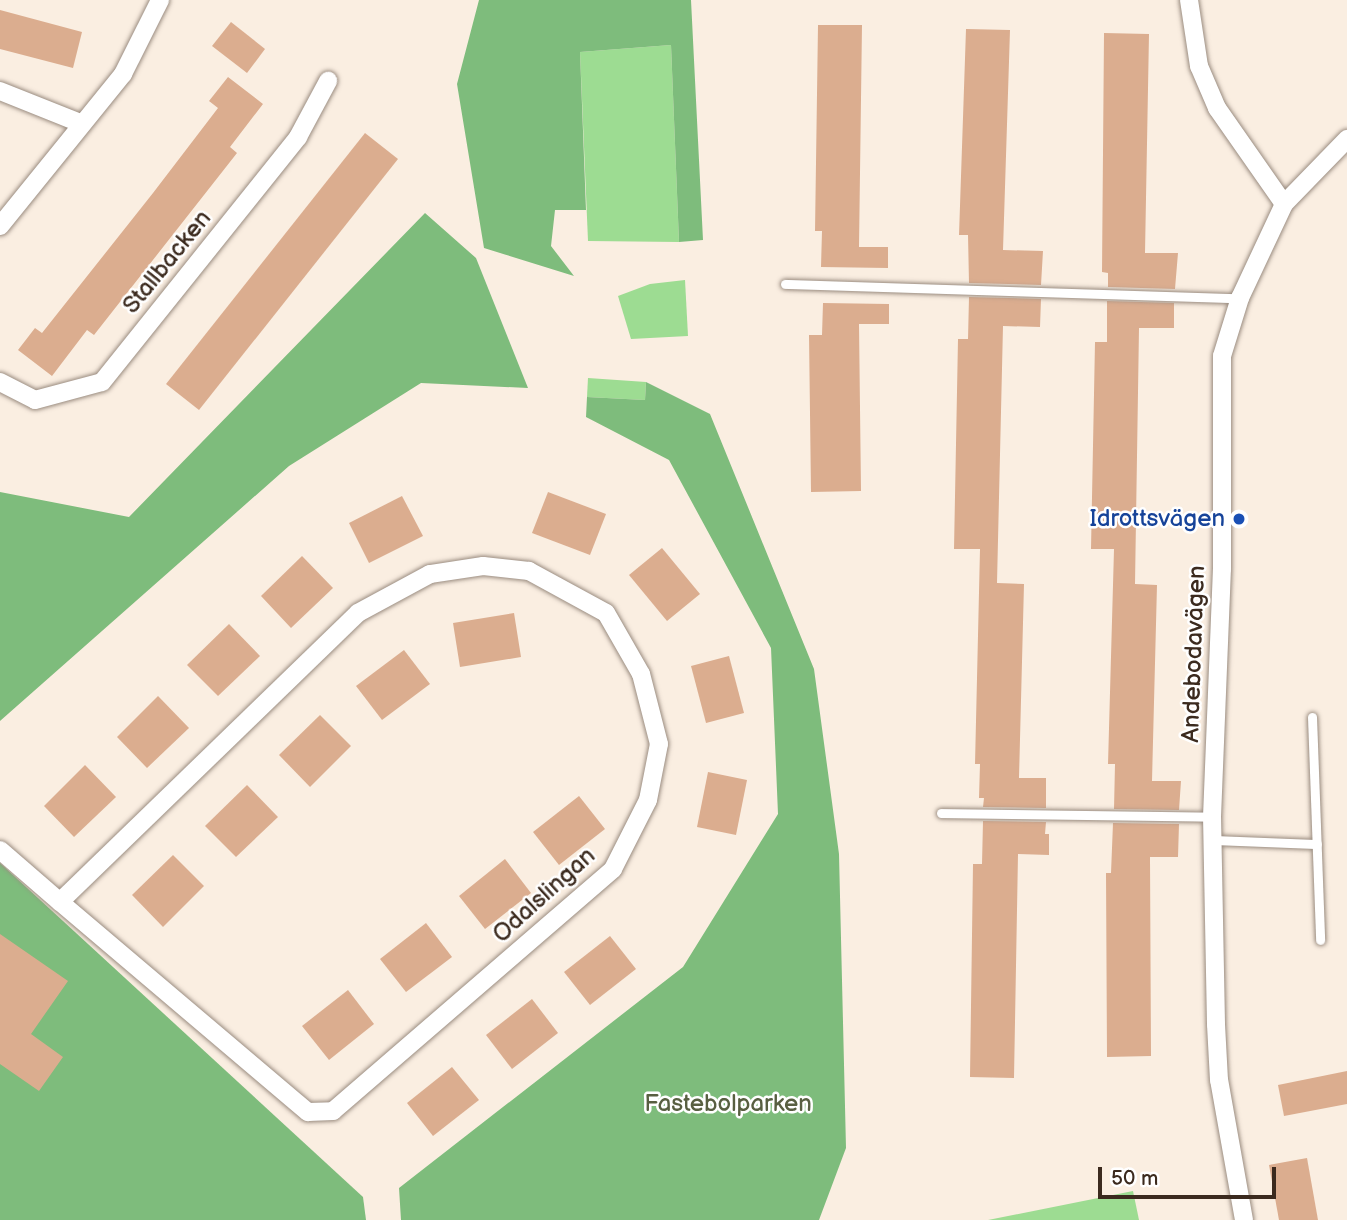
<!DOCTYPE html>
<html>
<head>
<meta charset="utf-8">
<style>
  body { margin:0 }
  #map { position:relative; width:1347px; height:1220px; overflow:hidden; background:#faeee1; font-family:"Balsamiq Sans",sans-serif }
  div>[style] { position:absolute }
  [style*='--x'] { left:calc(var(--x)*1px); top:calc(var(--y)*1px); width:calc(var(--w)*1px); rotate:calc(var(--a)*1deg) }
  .green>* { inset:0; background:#9ddc92 }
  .forest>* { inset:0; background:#7ebc7c }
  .building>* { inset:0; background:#dbad8f }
  .roads { filter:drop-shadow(0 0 2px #9a8c80) drop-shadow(0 0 2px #9a8c80) }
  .lane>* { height:9px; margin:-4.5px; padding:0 4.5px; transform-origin:4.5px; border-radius:4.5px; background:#fff }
  .street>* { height:18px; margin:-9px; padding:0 9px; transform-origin:9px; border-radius:9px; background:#fff }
  .dots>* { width:19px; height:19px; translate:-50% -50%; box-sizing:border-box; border:4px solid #fff; border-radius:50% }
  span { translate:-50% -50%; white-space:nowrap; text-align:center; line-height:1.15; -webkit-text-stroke:5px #fff; paint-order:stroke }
  .street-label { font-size:24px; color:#3b2a1e }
  .transit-label { font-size:24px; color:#164399 }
  .right { translate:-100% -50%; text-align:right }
  .park-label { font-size:24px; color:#585f41 }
  .scale { position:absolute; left:1098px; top:1167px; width:178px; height:32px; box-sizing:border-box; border:4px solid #3b2a1e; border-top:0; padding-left:9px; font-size:21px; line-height:24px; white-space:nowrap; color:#3b2a1e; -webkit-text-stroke:5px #fff; paint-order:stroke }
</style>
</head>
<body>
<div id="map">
  <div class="green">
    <div style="clip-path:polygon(671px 45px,679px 242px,588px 241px,580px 52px)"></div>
    <div style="clip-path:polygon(685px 280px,688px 336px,631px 339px,618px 296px,650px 284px)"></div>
    <div style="clip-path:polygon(588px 378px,646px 382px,645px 400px,587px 397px)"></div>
    <div style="clip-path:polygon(1133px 1191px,1139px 1220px,988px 1220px)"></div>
  </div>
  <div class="forest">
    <div style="clip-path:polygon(479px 0,691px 0,703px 240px,679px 242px,671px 45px,580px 52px,586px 210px,555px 210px,551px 246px,574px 276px,484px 248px,457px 84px)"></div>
    <div style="clip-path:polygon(425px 213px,476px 258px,528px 388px,421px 383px,289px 466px,0 721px,0 492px,129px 517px)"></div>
    <div style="clip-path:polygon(646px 382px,710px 414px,814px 669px,839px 854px,846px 1148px,819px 1220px,401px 1220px,399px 1188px,683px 967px,778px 814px,771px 648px,669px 460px,586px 417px,587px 397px,645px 400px)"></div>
    <div style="clip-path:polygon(0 863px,363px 1197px,366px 1220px,0 1220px)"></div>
  </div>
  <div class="building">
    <div style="clip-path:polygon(0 10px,82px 32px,73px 68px,0 49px)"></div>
    <div style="clip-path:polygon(231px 22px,265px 49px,247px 73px,212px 46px)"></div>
    <div style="clip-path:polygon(818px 25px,862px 25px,859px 247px,888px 247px,888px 268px,821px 267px,822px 231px,815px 231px)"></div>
    <div style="clip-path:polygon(966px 29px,1010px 30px,1003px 250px,1043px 251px,1041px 285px,969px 283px,968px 235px,959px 235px)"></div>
    <div style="clip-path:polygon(1104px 33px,1149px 34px,1145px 253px,1178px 253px,1175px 289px,1108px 287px,1108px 273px,1102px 272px)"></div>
    <div style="clip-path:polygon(228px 77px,263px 104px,230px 147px,237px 153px,94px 335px,87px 330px,52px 376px,18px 350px,35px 328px,42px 333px,153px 193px,218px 108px,209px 101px)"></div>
    <div style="clip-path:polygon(365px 133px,398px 159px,199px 410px,166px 384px)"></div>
    <div style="clip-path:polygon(969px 297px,1041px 299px,1040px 327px,1003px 326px,997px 583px,1024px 584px,1019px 778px,1046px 778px,1046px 808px,983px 807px,984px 798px,979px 798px,980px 764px,975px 764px,980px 549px,954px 549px,958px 339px,968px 339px)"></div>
    <div style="clip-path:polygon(1107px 301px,1174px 303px,1174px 328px,1139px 328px,1135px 584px,1157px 585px,1152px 781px,1181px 781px,1179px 810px,1114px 809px,1115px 764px,1108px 764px,1114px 549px,1091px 549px,1095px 342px,1107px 342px)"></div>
    <div style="clip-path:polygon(823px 303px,889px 304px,889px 324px,859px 324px,861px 491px,811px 492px,809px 335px,822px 335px)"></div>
    <div style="clip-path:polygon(548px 492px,606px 514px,590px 555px,532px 533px)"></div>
    <div style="clip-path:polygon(402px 496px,423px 536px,369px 563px,349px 523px)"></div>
    <div style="clip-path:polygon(662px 548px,700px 594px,667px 621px,629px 575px)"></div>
    <div style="clip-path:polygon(302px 556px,333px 588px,291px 628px,261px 596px)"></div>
    <div style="clip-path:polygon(514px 613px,521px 657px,460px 667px,453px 623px)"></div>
    <div style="clip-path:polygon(229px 624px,260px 656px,218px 696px,187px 665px)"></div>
    <div style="clip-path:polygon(404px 650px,430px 684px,382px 720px,356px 686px)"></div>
    <div style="clip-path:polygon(729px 656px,744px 713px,706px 723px,691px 666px)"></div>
    <div style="clip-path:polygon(158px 696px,189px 728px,147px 768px,117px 737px)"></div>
    <div style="clip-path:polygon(320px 715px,351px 746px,310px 787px,279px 755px)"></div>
    <div style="clip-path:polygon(85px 765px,116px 797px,74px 837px,44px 806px)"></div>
    <div style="clip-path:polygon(708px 772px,747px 780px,736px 835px,697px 827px)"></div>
    <div style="clip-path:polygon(247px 785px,278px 817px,236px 857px,205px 826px)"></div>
    <div style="clip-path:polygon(579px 796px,605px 829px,559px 865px,533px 832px)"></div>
    <div style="clip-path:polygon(983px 821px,1046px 822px,1045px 834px,1049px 834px,1049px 855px,1018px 854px,1014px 1078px,970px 1077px,973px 864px,982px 864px)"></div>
    <div style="clip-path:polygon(1113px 823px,1179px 824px,1178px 857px,1150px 857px,1151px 1056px,1107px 1057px,1106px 873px,1111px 873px)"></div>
    <div style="clip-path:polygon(173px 855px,204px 886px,163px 927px,132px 895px)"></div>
    <div style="clip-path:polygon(505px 859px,531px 893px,485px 929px,459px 896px)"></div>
    <div style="clip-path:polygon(426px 923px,452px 957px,406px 992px,380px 959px)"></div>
    <div style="clip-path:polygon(0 934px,68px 981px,31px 1034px,63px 1057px,39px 1091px,0 1064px)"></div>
    <div style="clip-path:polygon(610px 936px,636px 969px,590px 1005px,564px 972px)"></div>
    <div style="clip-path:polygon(348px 990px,374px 1024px,329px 1060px,302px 1026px)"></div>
    <div style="clip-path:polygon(532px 999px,558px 1033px,512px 1069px,486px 1035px)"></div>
    <div style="clip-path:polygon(452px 1067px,479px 1100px,433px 1136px,407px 1103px)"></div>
    <div style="clip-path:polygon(1347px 1071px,1347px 1104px,1284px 1116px,1278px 1085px)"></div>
    <div style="clip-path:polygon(1307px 1158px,1318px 1220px,1279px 1220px,1269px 1165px)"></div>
  </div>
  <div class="roads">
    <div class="lane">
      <div style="--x:785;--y:284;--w:455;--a:1.8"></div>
      <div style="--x:1312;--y:717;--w:223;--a:87.9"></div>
      <div style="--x:941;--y:813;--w:271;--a:0.8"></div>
      <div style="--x:1212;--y:840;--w:105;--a:2.2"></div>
    </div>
    <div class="street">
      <div style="--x:1189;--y:0;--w:67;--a:81.4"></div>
      <div style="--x:1199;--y:66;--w:46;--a:66.8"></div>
      <div style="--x:1217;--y:108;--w:117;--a:55.1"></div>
      <div style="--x:0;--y:91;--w:86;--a:21.8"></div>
      <div style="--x:0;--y:226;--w:196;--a:-51"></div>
      <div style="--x:123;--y:74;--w:83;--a:-63.4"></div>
      <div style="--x:0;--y:382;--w:39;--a:27"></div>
      <div style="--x:35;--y:400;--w:69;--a:-15"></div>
      <div style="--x:102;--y:382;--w:314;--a:-51.3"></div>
      <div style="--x:298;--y:137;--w:64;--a:-61.8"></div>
      <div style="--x:0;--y:850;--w:79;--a:40.9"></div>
      <div style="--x:60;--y:902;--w:325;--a:40.3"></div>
      <div style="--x:308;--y:1112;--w:25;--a:-2"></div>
      <div style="--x:333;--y:1111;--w:370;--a:-40.8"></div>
      <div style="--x:613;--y:869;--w:77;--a:-63.1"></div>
      <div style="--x:648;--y:800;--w:57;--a:-78.9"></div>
      <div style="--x:659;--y:744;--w:72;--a:-104.4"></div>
      <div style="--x:641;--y:674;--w:70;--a:-119.8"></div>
      <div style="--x:606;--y:613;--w:88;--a:-151.4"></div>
      <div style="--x:529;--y:571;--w:46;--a:-173.8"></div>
      <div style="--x:483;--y:566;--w:54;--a:171.4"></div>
      <div style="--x:430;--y:574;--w:82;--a:151.6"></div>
      <div style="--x:358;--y:613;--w:415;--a:135.9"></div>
      <div style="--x:1244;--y:1220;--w:142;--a:-100.1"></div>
      <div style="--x:1219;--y:1080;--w:56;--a:-93.1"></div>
      <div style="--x:1216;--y:1024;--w:207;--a:-91.1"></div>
      <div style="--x:1212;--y:817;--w:248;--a:-87.7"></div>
      <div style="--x:1222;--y:569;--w:213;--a:-90"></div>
      <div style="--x:1222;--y:356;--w:61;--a:-72.8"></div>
      <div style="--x:1240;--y:298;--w:104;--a:-64.9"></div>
      <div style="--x:1284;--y:204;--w:91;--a:-45.9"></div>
    </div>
  </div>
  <div class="dots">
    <div style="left:1239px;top:519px;background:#1a4fb4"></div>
  </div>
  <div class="street-label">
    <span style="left:167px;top:262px;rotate:-51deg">Stallbacken</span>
    <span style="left:1194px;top:654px;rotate:-88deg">Andebodavägen</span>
    <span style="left:544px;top:895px;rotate:-42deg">Odalslingan</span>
  </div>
  <div class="transit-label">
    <span class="right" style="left:1225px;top:519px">Idrottsvägen</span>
  </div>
  <div class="park-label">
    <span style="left:728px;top:1104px">Fastebolparken</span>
  </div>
  <div class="scale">50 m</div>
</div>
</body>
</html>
